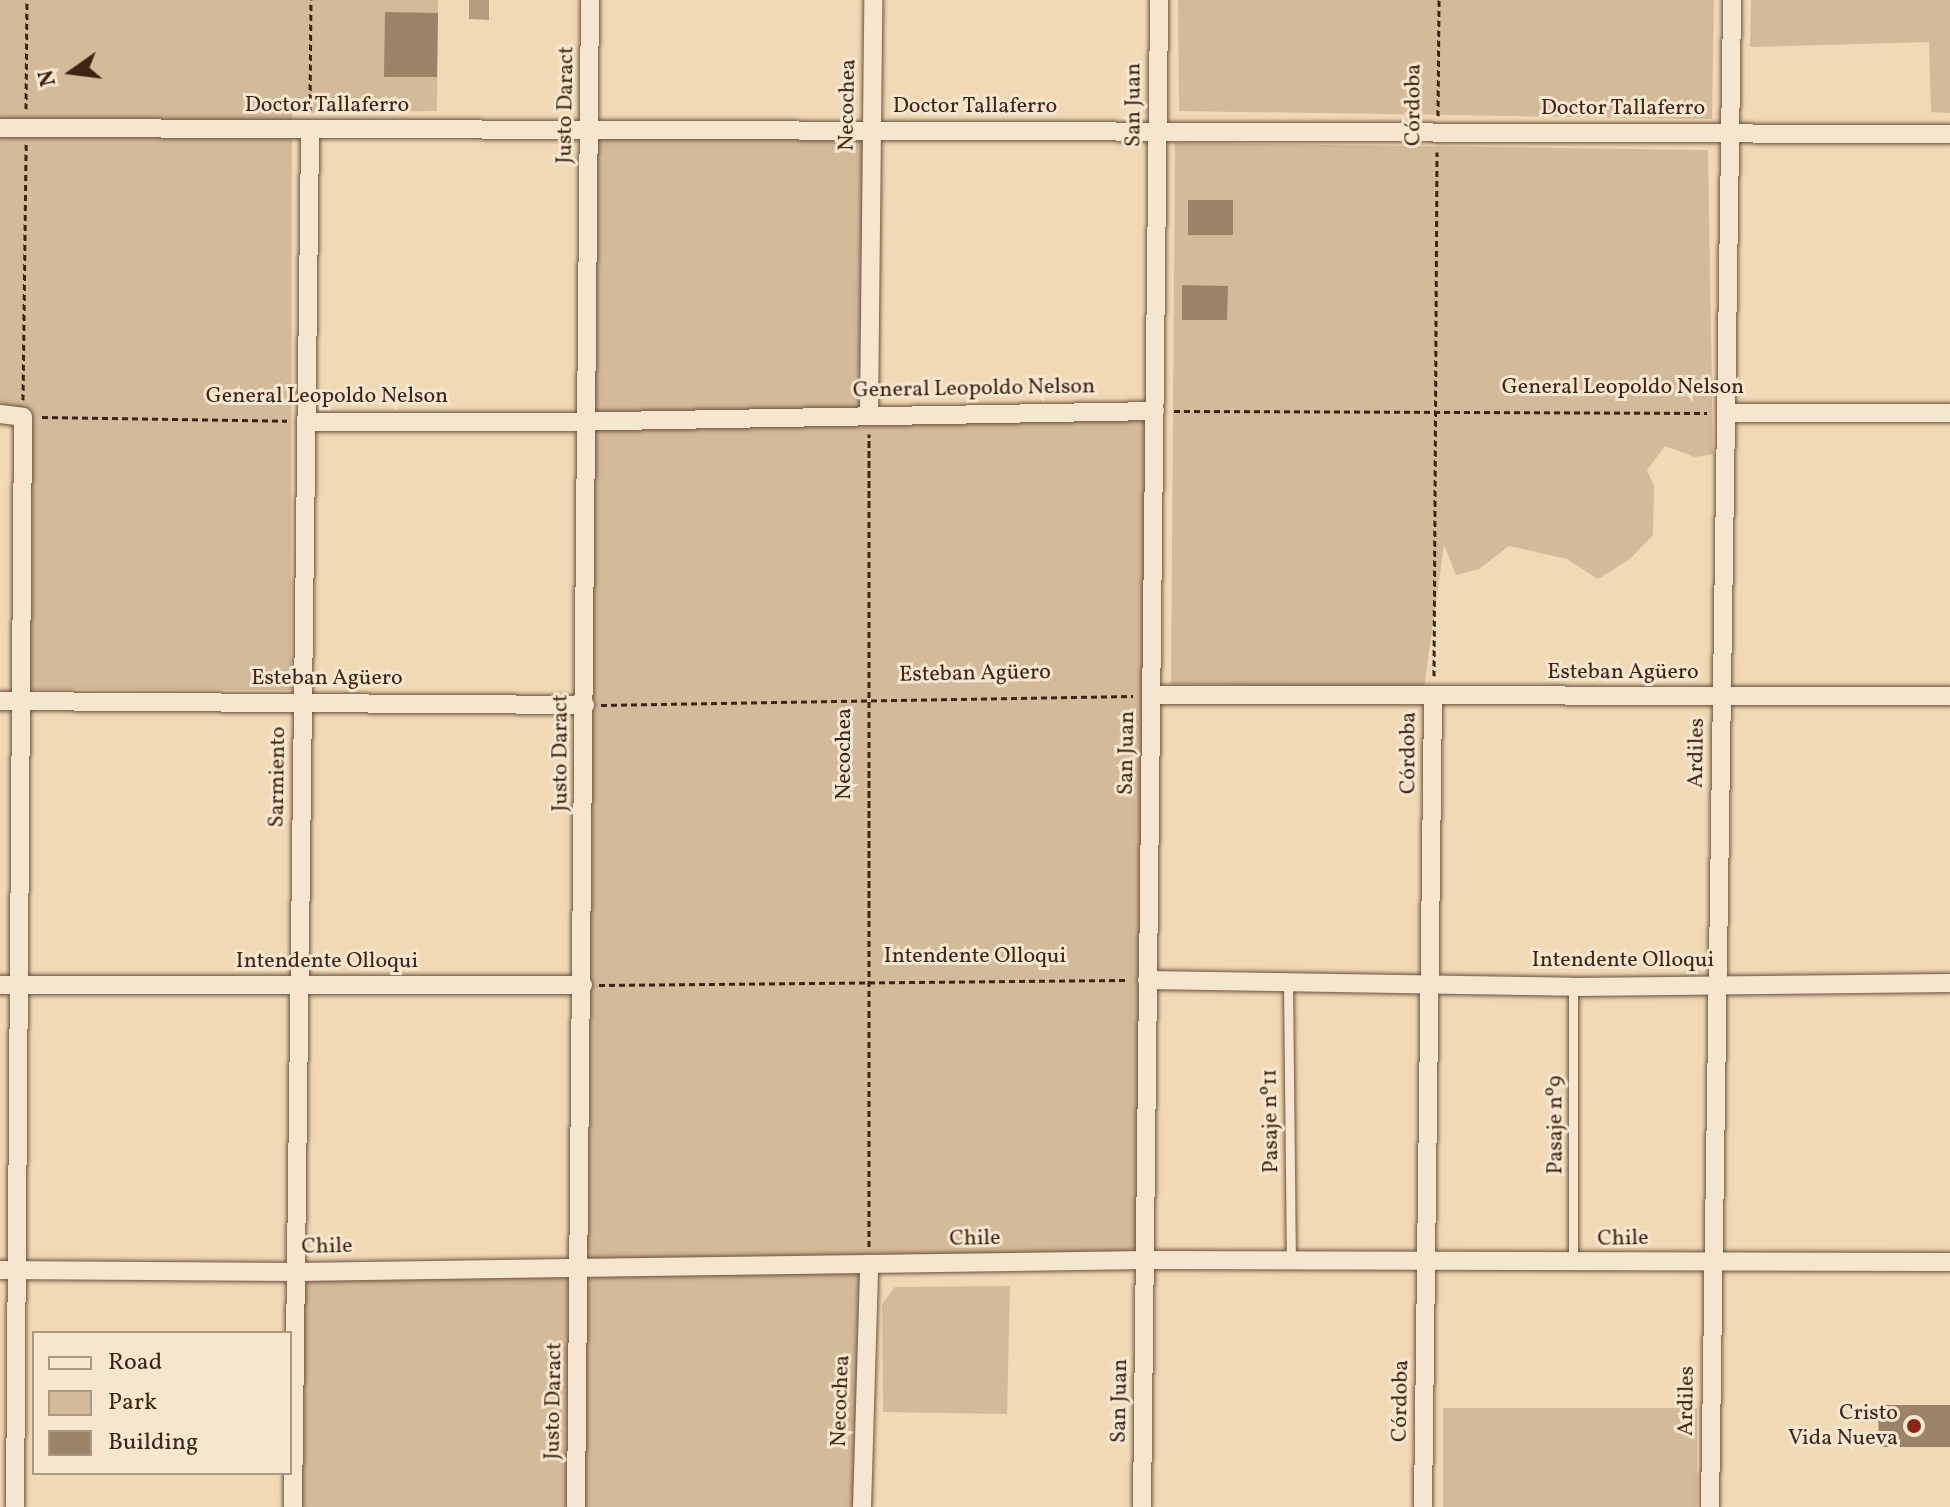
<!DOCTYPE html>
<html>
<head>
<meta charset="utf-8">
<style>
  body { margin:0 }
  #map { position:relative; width:1950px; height:1507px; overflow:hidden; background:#f1d9b6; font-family:Vollkorn,serif }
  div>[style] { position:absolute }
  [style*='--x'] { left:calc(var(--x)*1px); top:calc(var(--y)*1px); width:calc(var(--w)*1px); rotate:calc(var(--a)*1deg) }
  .green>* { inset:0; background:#d3ba9a }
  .water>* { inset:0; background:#b49c7f }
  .building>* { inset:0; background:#9b8368 }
  .path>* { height:3px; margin-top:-1.5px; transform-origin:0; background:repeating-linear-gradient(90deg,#3e2513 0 6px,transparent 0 10px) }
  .roads { filter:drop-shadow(0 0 2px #6b523c) drop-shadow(0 0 2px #6b523c) }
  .service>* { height:9px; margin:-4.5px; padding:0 4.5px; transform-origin:4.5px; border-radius:4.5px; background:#f6e6d0 }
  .minor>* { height:18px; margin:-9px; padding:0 9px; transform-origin:9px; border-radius:9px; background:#f6e6d0 }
  .dots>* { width:22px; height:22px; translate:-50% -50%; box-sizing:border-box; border:4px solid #f6e6d0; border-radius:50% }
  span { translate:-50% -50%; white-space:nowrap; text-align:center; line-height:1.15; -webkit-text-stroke:6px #f6e6d0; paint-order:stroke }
  .street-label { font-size:22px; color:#3e2513 }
  .poi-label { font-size:22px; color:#3e2513 }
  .right { translate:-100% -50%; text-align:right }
  .legend { position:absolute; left:32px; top:1331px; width:260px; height:144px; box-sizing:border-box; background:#f6e6d0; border:2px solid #ac9984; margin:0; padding:10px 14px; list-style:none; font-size:24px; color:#3e2513 }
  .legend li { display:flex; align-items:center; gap:16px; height:40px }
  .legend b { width:40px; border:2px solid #ac9984 }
  .north { position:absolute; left:32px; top:32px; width:80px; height:80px; -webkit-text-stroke:6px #f6e6d0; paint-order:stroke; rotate:256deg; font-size:22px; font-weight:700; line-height:32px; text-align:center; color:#3e2513 }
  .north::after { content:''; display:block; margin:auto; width:28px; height:36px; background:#3e2513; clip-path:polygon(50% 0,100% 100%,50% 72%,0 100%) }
</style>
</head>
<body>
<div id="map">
  <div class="green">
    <div style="clip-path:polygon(0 0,438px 0,437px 111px,292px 113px,291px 690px,30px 689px,23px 418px,0 414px)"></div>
    <div style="clip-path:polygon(1178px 0,1714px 0,1712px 119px,1179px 111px)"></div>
    <div style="clip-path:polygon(1751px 0,1950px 0,1950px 113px,1931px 112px,1929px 42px,1750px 47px)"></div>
    <div style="clip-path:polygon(590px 130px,872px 131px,869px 414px,1155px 411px,1147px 1260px,869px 1264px,861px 1507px,293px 1507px,296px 1272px,580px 1268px)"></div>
    <div style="clip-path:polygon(1175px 143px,1708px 150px,1713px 454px,1695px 457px,1665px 446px,1647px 470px,1654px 486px,1653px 535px,1630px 559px,1598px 579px,1567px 559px,1509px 546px,1479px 569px,1456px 575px,1444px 545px,1424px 688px,1171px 684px)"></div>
    <div style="clip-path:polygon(1010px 1286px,1007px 1414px,883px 1412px,882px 1304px,895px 1287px)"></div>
    <div style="clip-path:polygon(1443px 1408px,1697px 1408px,1697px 1507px,1443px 1507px)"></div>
  </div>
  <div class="water">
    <div style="clip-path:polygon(469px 0,489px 0,489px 20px,469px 19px)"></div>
  </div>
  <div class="building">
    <div style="clip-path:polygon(385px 12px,438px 13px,437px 77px,384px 77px)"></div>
    <div style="clip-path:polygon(1188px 200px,1233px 200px,1233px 235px,1188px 235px)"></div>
    <div style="clip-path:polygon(1182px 285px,1228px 286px,1227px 320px,1182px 320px)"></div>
    <div style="clip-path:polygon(1878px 1405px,1950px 1405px,1950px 1447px,1879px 1447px)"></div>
  </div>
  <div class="path">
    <div style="--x:26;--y:109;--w:109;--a:-89.5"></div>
    <div style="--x:310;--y:110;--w:110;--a:-89.5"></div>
    <div style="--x:1438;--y:116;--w:116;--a:-89.5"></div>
    <div style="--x:23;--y:400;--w:256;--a:-89.3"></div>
    <div style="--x:1174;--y:411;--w:533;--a:0.21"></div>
    <div style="--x:42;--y:417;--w:245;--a:0.9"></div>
    <div style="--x:1434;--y:676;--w:524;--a:-89.67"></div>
    <div style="--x:601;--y:705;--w:532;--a:-0.97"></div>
    <div style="--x:599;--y:985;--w:529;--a:-0.54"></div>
    <div style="--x:869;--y:1247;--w:813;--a:-90"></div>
  </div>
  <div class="roads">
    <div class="service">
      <div style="--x:1288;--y:981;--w:281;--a:89.4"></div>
      <div style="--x:1573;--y:1263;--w:276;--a:-90"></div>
    </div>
    <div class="minor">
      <div style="--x:0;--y:128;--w:1950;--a:0.18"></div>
      <div style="--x:1727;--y:413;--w:223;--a:0"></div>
      <div style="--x:0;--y:414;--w:23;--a:7"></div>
      <div style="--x:23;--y:417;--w:1090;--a:90.42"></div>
      <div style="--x:869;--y:414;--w:414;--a:-89.4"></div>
      <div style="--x:306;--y:422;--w:255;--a:0"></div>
      <div style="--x:561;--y:422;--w:594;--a:-1.06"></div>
      <div style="--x:1152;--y:695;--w:798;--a:0.07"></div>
      <div style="--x:0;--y:701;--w:585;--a:0.39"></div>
      <div style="--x:1147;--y:980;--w:426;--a:0.9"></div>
      <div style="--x:1573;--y:987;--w:377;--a:-0.6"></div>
      <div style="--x:0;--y:985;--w:583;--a:0"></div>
      <div style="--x:0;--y:1270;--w:296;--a:0.4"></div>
      <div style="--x:296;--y:1272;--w:851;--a:-0.81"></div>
      <div style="--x:1147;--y:1260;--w:803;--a:0.14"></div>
      <div style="--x:293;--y:1507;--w:1377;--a:-89.29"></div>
      <div style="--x:576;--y:1507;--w:1507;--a:-89.47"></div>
      <div style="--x:862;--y:1507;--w:242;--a:-88.3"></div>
      <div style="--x:1142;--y:1507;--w:1507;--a:-89.35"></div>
      <div style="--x:1423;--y:1507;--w:809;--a:-89.29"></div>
      <div style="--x:1710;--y:1507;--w:1507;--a:-89.16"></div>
    </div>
  </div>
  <div class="dots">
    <div style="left:1914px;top:1426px;background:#8f2418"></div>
  </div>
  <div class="street-label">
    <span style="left:566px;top:105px;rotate:-89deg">Justo Daract</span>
    <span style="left:848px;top:105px;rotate:-89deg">Necochea</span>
    <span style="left:1134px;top:105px;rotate:-90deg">San Juan</span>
    <span style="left:1414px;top:105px;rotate:-90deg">Córdoba</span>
    <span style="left:327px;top:106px">Doctor Tallaferro</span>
    <span style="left:975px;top:107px">Doctor Tallaferro</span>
    <span style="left:1623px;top:109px">Doctor Tallaferro</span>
    <span style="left:1623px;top:388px">General Leopoldo Nelson</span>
    <span style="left:974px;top:389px;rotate:-1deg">General Leopoldo Nelson</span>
    <span style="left:327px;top:397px">General Leopoldo Nelson</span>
    <span style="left:1623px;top:673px">Esteban Agüero</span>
    <span style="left:975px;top:674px;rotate:-1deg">Esteban Agüero</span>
    <span style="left:327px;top:679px">Esteban Agüero</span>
    <span style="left:561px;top:753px;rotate:-90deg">Justo Daract</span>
    <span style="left:1127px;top:753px;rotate:-89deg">San Juan</span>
    <span style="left:1409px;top:753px;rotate:-90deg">Córdoba</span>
    <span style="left:1697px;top:753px;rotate:-89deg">Ardiles</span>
    <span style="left:845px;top:754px;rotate:-90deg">Necochea</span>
    <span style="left:278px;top:777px;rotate:-89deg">Sarmiento</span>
    <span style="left:975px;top:957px">Intendente Olloqui</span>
    <span style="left:1623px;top:961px">Intendente Olloqui</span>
    <span style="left:327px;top:962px">Intendente Olloqui</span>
    <span style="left:1271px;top:1121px;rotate:-91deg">Pasaje nº11</span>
    <span style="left:1556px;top:1125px;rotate:-90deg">Pasaje nº9</span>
    <span style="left:975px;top:1239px;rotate:-1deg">Chile</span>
    <span style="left:1623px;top:1239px;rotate:-1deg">Chile</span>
    <span style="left:327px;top:1247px;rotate:-1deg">Chile</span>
    <span style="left:554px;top:1401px;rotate:-89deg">Justo Daract</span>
    <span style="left:841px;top:1401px;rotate:-88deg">Necochea</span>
    <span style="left:1120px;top:1401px;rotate:-89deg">San Juan</span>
    <span style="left:1401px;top:1401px;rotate:-89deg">Córdoba</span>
    <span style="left:1687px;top:1401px;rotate:-89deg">Ardiles</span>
  </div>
  <div class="poi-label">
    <span class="right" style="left:1898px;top:1426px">Cristo<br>Vida Nueva</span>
  </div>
  <ul class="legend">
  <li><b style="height:10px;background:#f6e6d0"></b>Road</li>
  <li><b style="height:22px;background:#d3ba9a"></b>Park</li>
  <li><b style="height:22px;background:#9b8368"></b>Building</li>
  </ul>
  <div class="north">N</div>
</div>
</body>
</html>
